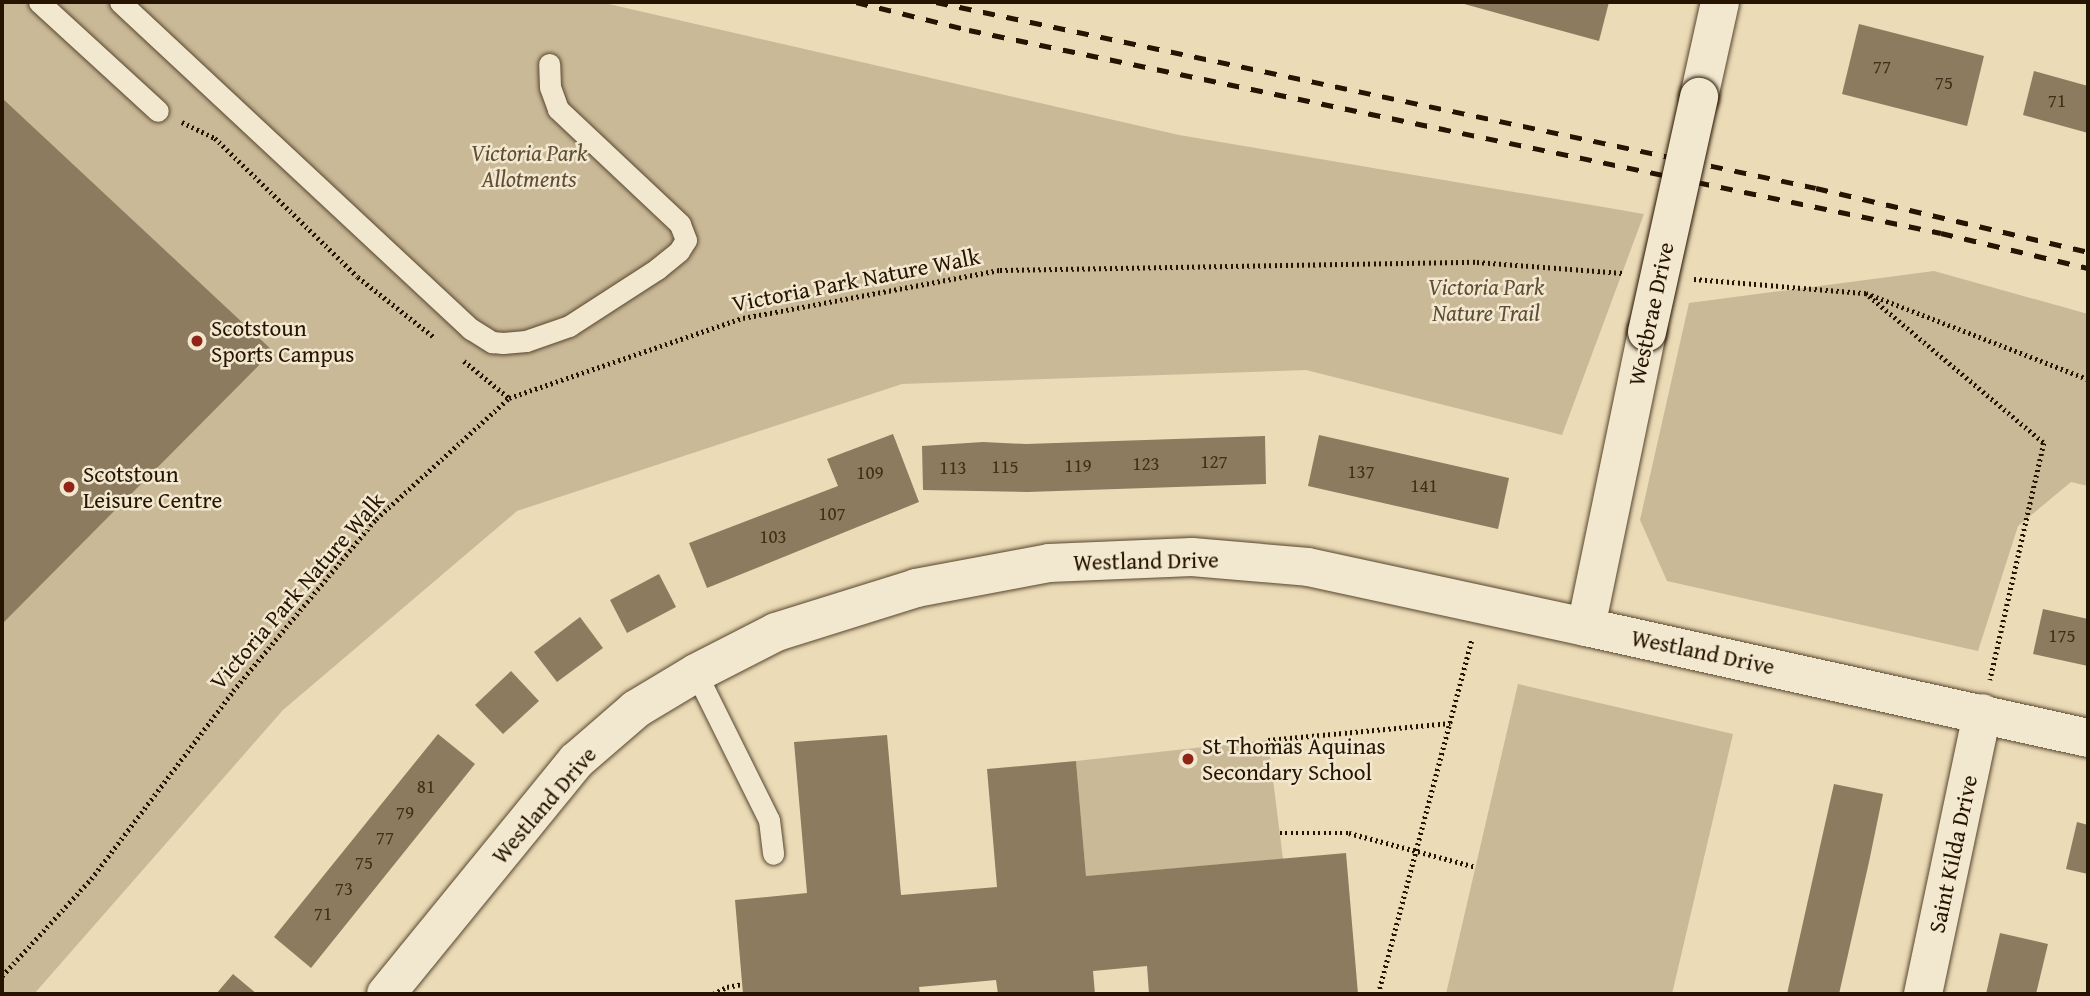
<!DOCTYPE html>
<html>
<head>
<meta charset="utf-8">
<style>
  body { margin:0 }
  #map { position:relative; width:2090px; height:996px; overflow:hidden; background:#ebdbb6; font-family:"Gentium Book Plus",serif }
  div>[style] { position:absolute }
  [style*='--x'] { left:calc(var(--x)*1px); top:calc(var(--y)*1px); width:calc(var(--w)*1px); rotate:calc(var(--a)*1deg) }
  .green>* { inset:0; background:#cab997 }
  .building>* { inset:0; background:#8c7b5f }
  .path>* { height:4.5px; margin-top:-2.25px; transform-origin:0; background:repeating-linear-gradient(90deg,#261400 0 2px,transparent 0 5.5px) }
  .roads { filter:drop-shadow(0 0 2px #57462e) drop-shadow(0 0 2px #57462e) }
  .lane>* { height:21px; margin:-10.5px; padding:0 10.5px; transform-origin:10.5px; border-radius:10.5px; background:#f2e8d0 }
  .street>* { height:38px; margin:-19px; padding:0 19px; transform-origin:19px; border-radius:19px; background:#f2e8d0 }
  .secondary>* { height:38px; margin:-19px; padding:0 19px; transform-origin:19px; border-radius:19px; background:#f2e8d0 }
  .rail>* { height:5px; margin-top:-2.5px; transform-origin:0; background:repeating-linear-gradient(90deg,#261400 0 12px,transparent 0 24px) }
  .bridges { filter:drop-shadow(0 0 2px #261400) drop-shadow(0 0 2px #261400) }
  .secondary-bridge>* { height:38px; margin:-19px; padding:0 19px; transform-origin:19px; border-radius:19px; background:#f2e8d0 }
  .dots>* { width:19px; height:19px; translate:-50% -50%; box-sizing:border-box; border:4px solid #f2e8d0; border-radius:50% }
  span { translate:-50% -50%; white-space:nowrap; text-align:center; line-height:1.15; -webkit-text-stroke:5px #f2e8d0; paint-order:stroke }
  .number-label { font-size:19px; color:#402e18 }
  .number-label span { -webkit-text-stroke-width:0 }
  .park-label { font-size:23px; color:#5f4e35; font-style:italic }
  .street-label { font-size:23px; color:#261400 }
  .poi-label { font-size:23px; color:#261400 }
  .left { translate:0 -50%; text-align:left }
  .frame { position:absolute; inset:0; border:4px solid #261400; pointer-events:none }
</style>
</head>
<body>
<div id="map">
  <div class="green">
    <div style="clip-path:polygon(2px 2px,600px 2px,1179px 135px,1644px 214px,1562px 435px,1306px 370px,902px 384px,517px 511px,283px 710px,34px 994px,2px 994px)"></div>
    <div style="clip-path:polygon(1934px 271px,2088px 314px,2088px 486px,2071px 482px,2018px 526px,1978px 651px,1667px 581px,1640px 520px,1689px 303px)"></div>
    <div style="clip-path:polygon(1518px 684px,1733px 734px,1672px 994px,1446px 994px)"></div>
    <div style="clip-path:polygon(1268px 740px,1283px 859px,1086px 876px,1076px 761px)"></div>
  </div>
  <div class="building">
    <div style="clip-path:polygon(1457px 2px,1609px 2px,1599px 41px)"></div>
    <div style="clip-path:polygon(1859px 24px,1984px 56px,1967px 126px,1842px 94px)"></div>
    <div style="clip-path:polygon(2034px 71px,2088px 86px,2088px 133px,2023px 115px)"></div>
    <div style="clip-path:polygon(2px 98px,273px 351px,2px 624px)"></div>
    <div style="clip-path:polygon(893px 434px,919px 502px,707px 588px,689px 543px,838px 486px,827px 459px)"></div>
    <div style="clip-path:polygon(1319px 435px,1509px 478px,1498px 529px,1308px 486px)"></div>
    <div style="clip-path:polygon(1265px 436px,1266px 484px,1027px 492px,923px 490px,922px 446px,983px 442px,1026px 444px)"></div>
    <div style="clip-path:polygon(659px 574px,676px 607px,627px 633px,610px 600px)"></div>
    <div style="clip-path:polygon(2043px 609px,2088px 619px,2088px 666px,2033px 654px)"></div>
    <div style="clip-path:polygon(580px 617px,603px 648px,557px 682px,534px 652px)"></div>
    <div style="clip-path:polygon(511px 671px,539px 701px,503px 734px,475px 705px)"></div>
    <div style="clip-path:polygon(438px 734px,475px 764px,311px 968px,274px 937px)"></div>
    <div style="clip-path:polygon(887px 735px,901px 895px,997px 887px,987px 769px,1076px 761px,1086px 876px,1346px 853px,1358px 994px,1149px 994px,1147px 966px,1093px 971px,1095px 994px,998px 994px,996px 980px,919px 987px,920px 994px,743px 994px,735px 900px,807px 893px,794px 742px)"></div>
    <div style="clip-path:polygon(1834px 784px,1883px 794px,1869px 862px,1839px 994px,1787px 994px)"></div>
    <div style="clip-path:polygon(2077px 822px,2088px 825px,2088px 874px,2066px 869px)"></div>
    <div style="clip-path:polygon(2000px 933px,2048px 944px,2036px 994px,1986px 994px)"></div>
    <div style="clip-path:polygon(233px 974px,257px 994px,216px 994px)"></div>
  </div>
  <div class="path">
    <div style="--x:182;--y:122;--w:37;--a:26"></div>
    <div style="--x:215;--y:138;--w:199;--a:44.2"></div>
    <div style="--x:358;--y:277;--w:98;--a:38.4"></div>
    <div style="--x:1694;--y:279;--w:173;--a:4.7"></div>
    <div style="--x:1866;--y:293;--w:238;--a:21.2"></div>
    <div style="--x:1869;--y:296;--w:229;--a:40"></div>
    <div style="--x:2044;--y:443;--w:243;--a:102.8"></div>
    <div style="--x:464;--y:361;--w:58;--a:39.4"></div>
    <div style="--x:1268;--y:740;--w:183;--a:-5.3"></div>
    <div style="--x:1280;--y:833;--w:69;--a:0"></div>
    <div style="--x:1349;--y:833;--w:131;--a:15"></div>
    <div style="--x:2;--y:976;--w:132;--a:-47.5"></div>
    <div style="--x:91;--y:879;--w:236;--a:-52.9"></div>
    <div style="--x:233;--y:691;--w:224;--a:-50.3"></div>
    <div style="--x:376;--y:519;--w:180;--a:-42.3"></div>
    <div style="--x:509;--y:398;--w:247;--a:-18.9"></div>
    <div style="--x:743;--y:318;--w:261;--a:-10.6"></div>
    <div style="--x:1000;--y:270;--w:477;--a:-1"></div>
    <div style="--x:1477;--y:262;--w:146;--a:4.3"></div>
    <div style="--x:713;--y:994;--w:16;--a:-27"></div>
    <div style="--x:727;--y:987;--w:15;--a:-11"></div>
    <div style="--x:1378;--y:994;--w:367;--a:-75.2"></div>
  </div>
  <div class="roads">
    <div class="lane">
      <div style="--x:39;--y:2;--w:161;--a:42.5"></div>
      <div style="--x:120;--y:2;--w:480;--a:43"></div>
      <div style="--x:471;--y:329;--w:25;--a:32"></div>
      <div style="--x:492;--y:342;--w:11;--a:5"></div>
      <div style="--x:503;--y:343;--w:23;--a:-5"></div>
      <div style="--x:526;--y:341;--w:46;--a:-19.2"></div>
      <div style="--x:569;--y:326;--w:105;--a:-32.9"></div>
      <div style="--x:657;--y:269;--w:28;--a:-39"></div>
      <div style="--x:679;--y:251;--w:13;--a:-58"></div>
      <div style="--x:686;--y:240;--w:17;--a:-111"></div>
      <div style="--x:680;--y:224;--w:168;--a:-136.7"></div>
      <div style="--x:558;--y:109;--w:23;--a:-110"></div>
      <div style="--x:550;--y:87;--w:23;--a:-92"></div>
      <div style="--x:696;--y:673;--w:164;--a:63.6"></div>
      <div style="--x:769;--y:820;--w:34;--a:83"></div>
    </div>
    <div class="street">
      <div style="--x:1586;--y:627;--w:514;--a:12.47"></div>
      <div style="--x:1923;--y:994;--w:287;--a:-78.1"></div>
    </div>
    <div class="secondary">
      <div style="--x:1699;--y:97;--w:97;--a:-77.5"></div>
      <div style="--x:386;--y:994;--w:301;--a:-50.8"></div>
      <div style="--x:576;--y:761;--w:79;--a:-40.9"></div>
      <div style="--x:636;--y:709;--w:70;--a:-31"></div>
      <div style="--x:696;--y:673;--w:90;--a:-27.1"></div>
      <div style="--x:776;--y:632;--w:147;--a:-17.4"></div>
      <div style="--x:916;--y:588;--w:135;--a:-10.6"></div>
      <div style="--x:1049;--y:563;--w:143;--a:-2.4"></div>
      <div style="--x:1192;--y:557;--w:116;--a:4.9"></div>
      <div style="--x:1308;--y:567;--w:284;--a:12.2"></div>
      <div style="--x:1586;--y:627;--w:301;--a:-78.3"></div>
    </div>
  </div>
  <div class="rail">
    <div style="--x:856;--y:2;--w:116;--a:13.9"></div>
    <div style="--x:969;--y:30;--w:993;--a:11.8"></div>
    <div style="--x:1941;--y:233;--w:151;--a:13.4"></div>
    <div style="--x:936;--y:2;--w:899;--a:11.93"></div>
    <div style="--x:1816;--y:188;--w:279;--a:13.2"></div>
  </div>
  <div class="bridges">
    <div class="secondary-bridge">
      <div style="--x:1647;--y:332;--w:241;--a:-77.5"></div>
    </div>
  </div>
  <div class="dots">
    <div style="left:197px;top:341px;background:#8f2418"></div>
    <div style="left:69px;top:487px;background:#8f2418"></div>
    <div style="left:1188px;top:759px;background:#8f2418"></div>
  </div>
  <div class="number-label">
    <span style="left:1882px;top:67px">77</span>
    <span style="left:1944px;top:83px">75</span>
    <span style="left:2057px;top:101px">71</span>
    <span style="left:1214px;top:462px">127</span>
    <span style="left:1146px;top:464px">123</span>
    <span style="left:1078px;top:466px">119</span>
    <span style="left:1005px;top:467px">115</span>
    <span style="left:953px;top:468px">113</span>
    <span style="left:1361px;top:472px">137</span>
    <span style="left:870px;top:473px">109</span>
    <span style="left:1424px;top:486px">141</span>
    <span style="left:832px;top:514px">107</span>
    <span style="left:773px;top:537px">103</span>
    <span style="left:2062px;top:636px">175</span>
    <span style="left:426px;top:787px">81</span>
    <span style="left:405px;top:813px">79</span>
    <span style="left:385px;top:838px">77</span>
    <span style="left:364px;top:863px">75</span>
    <span style="left:344px;top:889px">73</span>
    <span style="left:323px;top:914px">71</span>
  </div>
  <div class="park-label">
    <span style="left:529px;top:166px">Victoria Park<br>Allotments</span>
    <span style="left:1486px;top:300px">Victoria Park<br>Nature Trail</span>
  </div>
  <div class="street-label">
    <span style="left:856px;top:280px;rotate:-11deg">Victoria Park Nature Walk</span>
    <span style="left:1651px;top:314px;rotate:-78deg">Westbrae Drive</span>
    <span style="left:1146px;top:561px;rotate:-1deg">Westland Drive</span>
    <span style="left:297px;top:591px;rotate:-49deg">Victoria Park Nature Walk</span>
    <span style="left:1703px;top:652px;rotate:12deg">Westland Drive</span>
    <span style="left:544px;top:805px;rotate:-49deg">Westland Drive</span>
    <span style="left:1953px;top:854px;rotate:-78deg">Saint Kilda Drive</span>
  </div>
  <div class="poi-label">
    <span class="left" style="left:211px;top:341px">Scotstoun<br>Sports Campus</span>
    <span class="left" style="left:83px;top:487px">Scotstoun<br>Leisure Centre</span>
    <span class="left" style="left:1202px;top:759px">St Thomas Aquinas<br>Secondary School</span>
  </div>
  <div class="frame"></div>
</div>
</body>
</html>
